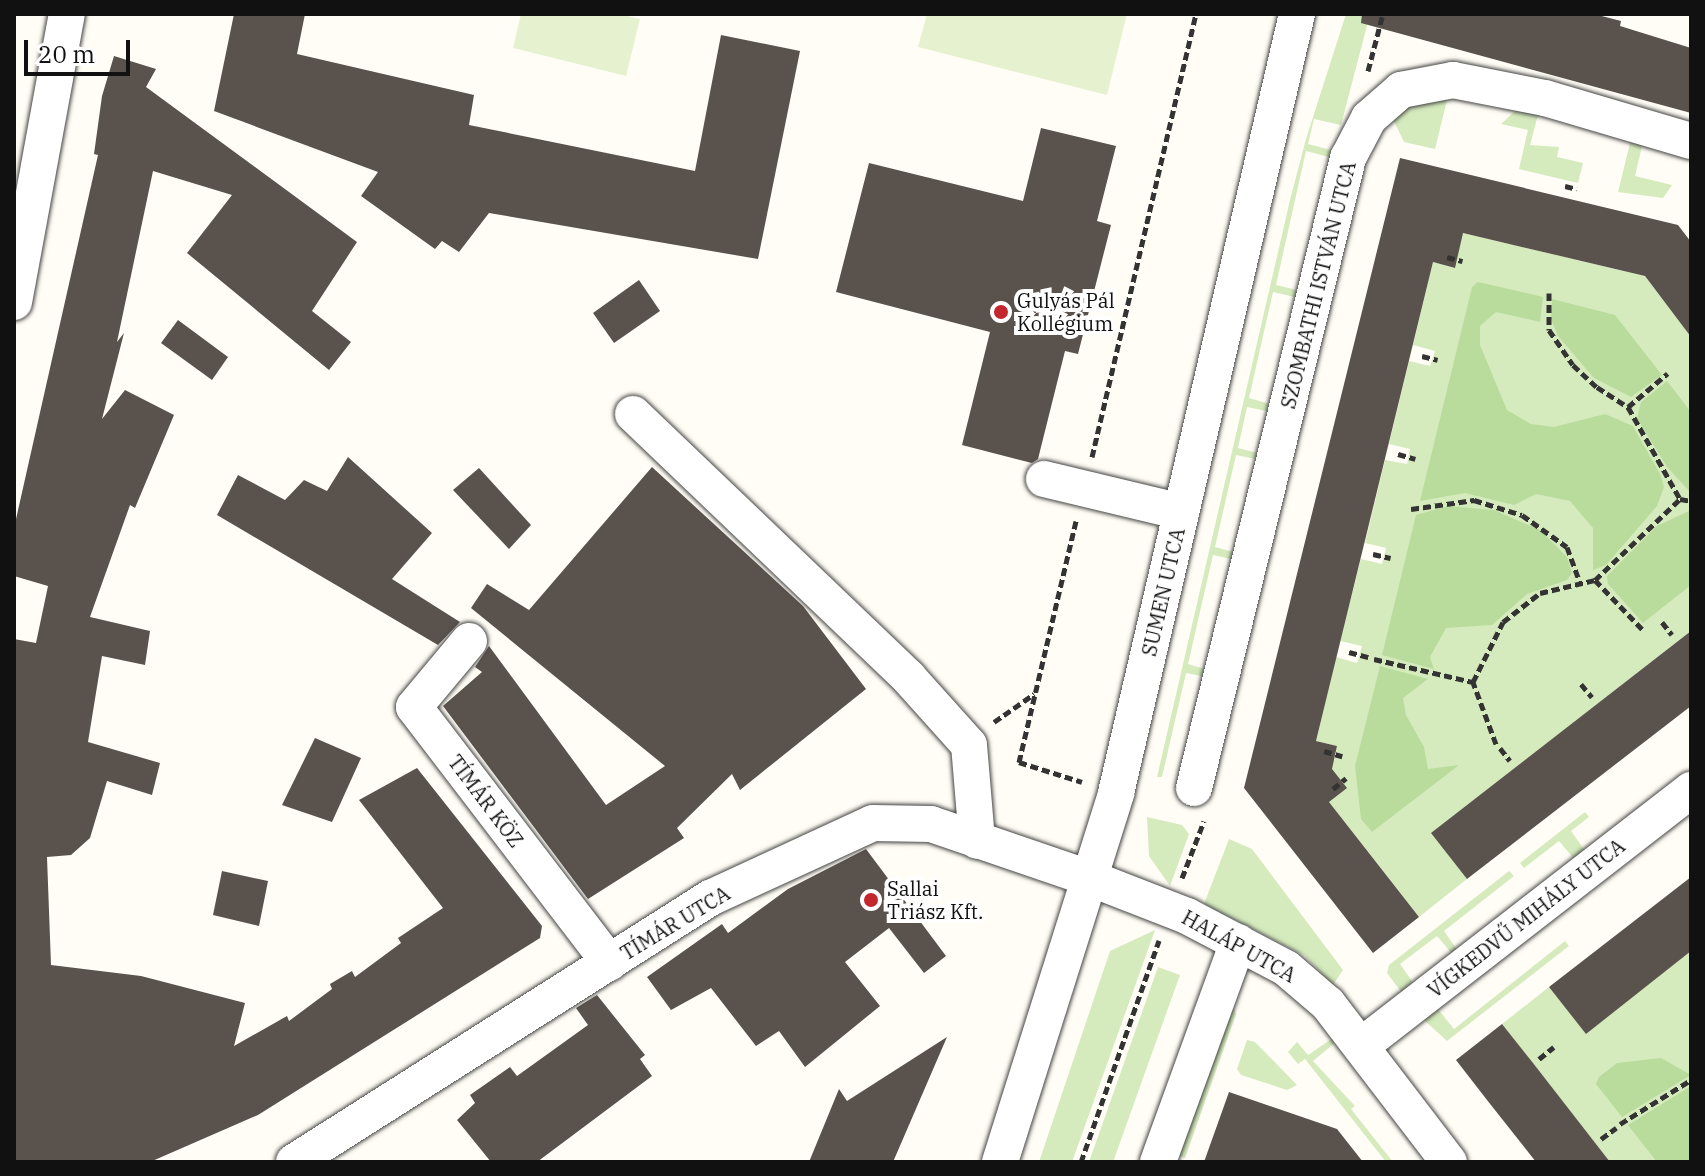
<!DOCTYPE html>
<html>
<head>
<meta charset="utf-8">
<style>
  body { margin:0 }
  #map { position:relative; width:1705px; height:1176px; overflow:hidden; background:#fffdf5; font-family:"IBM Plex Serif",serif }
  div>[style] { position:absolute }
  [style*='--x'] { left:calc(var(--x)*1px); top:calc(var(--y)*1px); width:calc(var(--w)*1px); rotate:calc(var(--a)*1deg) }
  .green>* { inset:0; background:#d5ebbd }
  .forest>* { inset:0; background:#b9dc9c }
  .pitch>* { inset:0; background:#e6f2cf }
  .building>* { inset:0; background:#5a524d }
  .path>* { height:5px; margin-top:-2.5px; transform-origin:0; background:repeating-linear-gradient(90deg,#333 0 8px,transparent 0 12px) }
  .roads { filter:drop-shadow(0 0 2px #444) drop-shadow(0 0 2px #444) }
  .minor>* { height:36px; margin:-18px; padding:0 18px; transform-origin:18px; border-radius:18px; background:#fff }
  .dots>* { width:22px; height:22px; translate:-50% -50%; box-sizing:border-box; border:4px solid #fff; border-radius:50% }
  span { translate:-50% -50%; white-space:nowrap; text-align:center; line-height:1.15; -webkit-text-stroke:8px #fff; paint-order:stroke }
  .street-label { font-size:20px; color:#111 }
  .poi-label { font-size:20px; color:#111 }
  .left { translate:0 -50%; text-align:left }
  .frame { position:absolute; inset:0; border:16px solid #111; pointer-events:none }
  .scale { position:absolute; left:24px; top:40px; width:106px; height:36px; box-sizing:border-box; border:4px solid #111; border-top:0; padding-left:10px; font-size:24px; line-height:28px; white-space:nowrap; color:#111; -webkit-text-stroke:6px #fff; paint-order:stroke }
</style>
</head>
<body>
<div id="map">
  <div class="green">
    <div style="clip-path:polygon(1346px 14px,1370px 14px,1341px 125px,1314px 119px,1308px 144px,1335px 151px,1333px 158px,1306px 151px,1276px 285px,1301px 291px,1299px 298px,1273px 292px,1249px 398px,1273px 405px,1271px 412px,1247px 407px,1238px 448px,1261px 454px,1260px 460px,1236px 455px,1215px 547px,1237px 553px,1235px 560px,1213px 555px,1188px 664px,1208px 670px,1207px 677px,1186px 673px,1162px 777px,1157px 777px,1290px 200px,1306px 139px)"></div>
    <div style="clip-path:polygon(1448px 96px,1435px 149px,1404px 142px,1390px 113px)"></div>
    <div style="clip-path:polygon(1515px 111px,1539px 111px,1530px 145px,1559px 147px,1557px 157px,1583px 163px,1578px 183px,1519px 169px,1528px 130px,1501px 124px)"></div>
    <div style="clip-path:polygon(1631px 139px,1643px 142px,1635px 176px,1672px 185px,1663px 198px,1618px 192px)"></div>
    <div style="clip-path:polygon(1442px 228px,1645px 276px,1691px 337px,1691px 631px,1432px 833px,1467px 879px,1419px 917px,1329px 802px,1346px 788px,1312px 756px,1334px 761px,1337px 746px,1316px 741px,1336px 657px,1357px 663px,1362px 646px,1340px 641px,1361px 559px,1382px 564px,1386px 548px,1365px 543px,1385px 460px,1407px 464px,1410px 449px,1389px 444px,1409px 361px,1430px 366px,1435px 351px,1413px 345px,1433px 262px,1454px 268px)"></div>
    <div style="clip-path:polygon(1585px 812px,1589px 817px,1571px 831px,1586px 852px,1575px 860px,1559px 841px,1524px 868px,1520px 863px)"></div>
    <div style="clip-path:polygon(1147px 817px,1182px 825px,1189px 834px,1170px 886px,1149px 856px)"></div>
    <div style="clip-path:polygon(1229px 839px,1252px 849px,1343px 970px,1333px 985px,1304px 955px,1204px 904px)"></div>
    <div style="clip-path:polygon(1509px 871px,1514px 876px,1444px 931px,1458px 951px,1453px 955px,1437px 936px,1400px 964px,1414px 984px,1402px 993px,1387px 973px,1389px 965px)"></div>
    <div style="clip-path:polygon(1155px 930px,1072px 1162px,1039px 1162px,1110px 951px)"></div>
    <div style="clip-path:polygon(1565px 941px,1569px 946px,1447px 1041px,1423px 1019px,1437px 1008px,1454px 1029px)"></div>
    <div style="clip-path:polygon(1691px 951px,1691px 1162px,1610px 1162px,1502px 1024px,1549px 987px,1586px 1033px)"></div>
    <div style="clip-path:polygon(1158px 967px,1180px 975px,1113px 1162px,1089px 1162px)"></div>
    <div style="clip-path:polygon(1231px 1001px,1236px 1014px,1185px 1158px,1176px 1155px)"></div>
    <div style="clip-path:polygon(1333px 1038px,1336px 1042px,1313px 1061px,1355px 1106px,1351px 1109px,1393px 1162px,1386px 1162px,1305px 1059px,1298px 1064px,1288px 1052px,1297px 1042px,1308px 1055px)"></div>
    <div style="clip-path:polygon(1247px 1040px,1255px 1042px,1297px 1085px,1287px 1090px,1241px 1075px,1237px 1069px)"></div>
  </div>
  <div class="forest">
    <div style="clip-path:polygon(1478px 282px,1543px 297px,1540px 322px,1496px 312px,1480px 326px,1480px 345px,1507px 410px,1531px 424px,1554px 427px,1605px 414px,1633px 426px,1660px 474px,1664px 487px,1657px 506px,1606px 565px,1593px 570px,1593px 528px,1570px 501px,1536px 494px,1514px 505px,1465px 493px,1420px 501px,1472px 287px)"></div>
    <div style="clip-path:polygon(1552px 299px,1615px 315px,1662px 375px,1631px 397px,1594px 378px,1558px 336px,1551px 319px)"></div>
    <div style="clip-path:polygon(1667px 381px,1691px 412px,1691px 493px,1667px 467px,1637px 418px,1641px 402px)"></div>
    <div style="clip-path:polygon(1448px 506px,1494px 510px,1540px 530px,1567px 557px,1572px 573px,1567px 580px,1527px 594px,1492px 625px,1446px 628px,1430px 657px,1434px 669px,1382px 655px,1416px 515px)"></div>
    <div style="clip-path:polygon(1691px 510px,1691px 585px,1643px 623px,1608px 584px,1607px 576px,1657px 526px)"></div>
    <div style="clip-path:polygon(1380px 666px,1428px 679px,1403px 698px,1406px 715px,1424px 747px,1428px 769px,1459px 765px,1372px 832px,1361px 819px,1355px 766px)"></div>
    <div style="clip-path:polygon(1661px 1058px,1691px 1075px,1622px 1117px,1596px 1084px,1599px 1077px,1617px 1063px)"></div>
    <div style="clip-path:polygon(1691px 1086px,1691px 1162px,1657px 1162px,1628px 1125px)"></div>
  </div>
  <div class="pitch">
    <div style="clip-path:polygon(521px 14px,618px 14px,640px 19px,626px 76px,513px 48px)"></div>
    <div style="clip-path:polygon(927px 14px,1127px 14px,1107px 95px,918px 47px)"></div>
  </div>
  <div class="building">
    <div style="clip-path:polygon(234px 14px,305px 14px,297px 54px,474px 95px,469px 125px,695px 171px,721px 35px,800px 51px,758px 259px,489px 213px,459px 252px,442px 241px,435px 249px,361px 196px,378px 172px,214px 111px)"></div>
    <div style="clip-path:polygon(1362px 14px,1594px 14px,1621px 21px,1620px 26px,1691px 48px,1691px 113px,1361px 23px)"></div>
    <div style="clip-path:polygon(114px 56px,156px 69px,146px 87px,357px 242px,312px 311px,351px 342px,329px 370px,187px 253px,232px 195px,153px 171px,117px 342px,124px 333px,102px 419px,125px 390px,174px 415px,135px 508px,130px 505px,90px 617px,150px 631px,145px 665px,102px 656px,88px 742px,160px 763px,152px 795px,107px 781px,90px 838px,71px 855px,47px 857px,51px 965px,141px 976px,245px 1003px,234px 1046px,287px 1016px,289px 1021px,332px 989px,330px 984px,352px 971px,355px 977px,401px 943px,398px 938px,443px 908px,359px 800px,417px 768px,542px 926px,540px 938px,258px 1115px,150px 1162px,14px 1162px,14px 639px,36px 643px,48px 586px,14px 576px,14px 528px,98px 155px,94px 154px,102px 96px)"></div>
    <div style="clip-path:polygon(1041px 128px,1116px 146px,1097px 221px,1111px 225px,1078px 354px,1065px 351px,1038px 459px,1032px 463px,962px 445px,990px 332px,836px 292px,869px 163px,1023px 201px)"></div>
    <div style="clip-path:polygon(1400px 158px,1678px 225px,1691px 242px,1691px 337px,1645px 276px,1463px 233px,1455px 268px,1433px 262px,1316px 741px,1337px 746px,1332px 769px,1347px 788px,1329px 802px,1419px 917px,1373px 953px,1244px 788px)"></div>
    <div style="clip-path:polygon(639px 280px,660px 311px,614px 343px,593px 313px)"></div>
    <div style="clip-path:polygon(178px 320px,228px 357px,212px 380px,161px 343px)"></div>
    <div style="clip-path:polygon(348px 457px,432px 533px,392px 579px,460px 622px,438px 645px,217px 515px,238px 475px,285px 500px,304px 480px,327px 491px)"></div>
    <div style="clip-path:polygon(652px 467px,803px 606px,866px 689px,740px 790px,732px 774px,677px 828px,684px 838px,588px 899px,443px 706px,482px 672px,475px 667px,489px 646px,606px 805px,665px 766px,471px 608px,487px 584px,529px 610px)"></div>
    <div style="clip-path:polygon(479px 468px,531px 525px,509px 549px,453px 490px)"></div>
    <div style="clip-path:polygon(1691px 631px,1691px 706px,1467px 879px,1431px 833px)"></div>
    <div style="clip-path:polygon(315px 738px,361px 758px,332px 822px,282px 805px)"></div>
    <div style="clip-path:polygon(866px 849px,946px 956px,924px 973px,889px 928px,845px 962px,880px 1006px,805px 1067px,779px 1031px,756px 1046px,711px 988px,671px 1010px,647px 977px,722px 924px,728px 933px,788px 889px)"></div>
    <div style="clip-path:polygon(222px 871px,268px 881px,259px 926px,213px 915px)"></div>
    <div style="clip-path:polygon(1691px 877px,1691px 951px,1586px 1034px,1549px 987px)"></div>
    <div style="clip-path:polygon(597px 995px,645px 1055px,640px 1059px,652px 1076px,537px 1162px,491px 1162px,457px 1120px,475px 1103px,470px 1095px,510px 1067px,517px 1076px,588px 1025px,576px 1008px)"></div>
    <div style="clip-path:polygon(1502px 1024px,1533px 1063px,1610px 1162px,1536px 1162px,1487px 1100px,1456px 1060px)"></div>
    <div style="clip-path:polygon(947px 1037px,893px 1162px,809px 1162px,839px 1089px,847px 1101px)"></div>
    <div style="clip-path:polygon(1229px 1092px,1337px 1129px,1363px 1162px,1204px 1162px)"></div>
  </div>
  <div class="path">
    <div style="--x:1368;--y:71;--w:59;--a:-75.3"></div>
    <div style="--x:1565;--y:186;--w:12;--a:14"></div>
    <div style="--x:1447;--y:257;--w:16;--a:15"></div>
    <div style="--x:1549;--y:293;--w:37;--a:90"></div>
    <div style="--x:1549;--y:330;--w:42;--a:55.6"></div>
    <div style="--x:1573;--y:365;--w:33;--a:43"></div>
    <div style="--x:1597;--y:387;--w:37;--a:33"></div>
    <div style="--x:1628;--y:407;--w:52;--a:-40.4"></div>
    <div style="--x:1422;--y:356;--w:16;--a:14"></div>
    <div style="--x:1628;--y:407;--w:106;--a:60.5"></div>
    <div style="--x:1680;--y:499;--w:11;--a:10"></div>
    <div style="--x:1398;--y:454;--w:18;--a:16"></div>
    <div style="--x:1092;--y:457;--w:455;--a:-76.8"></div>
    <div style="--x:1411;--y:509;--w:64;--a:-8.1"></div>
    <div style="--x:1474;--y:500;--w:50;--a:17.4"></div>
    <div style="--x:1522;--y:515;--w:55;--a:35.4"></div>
    <div style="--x:1567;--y:547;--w:38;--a:70"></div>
    <div style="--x:1076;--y:521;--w:248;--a:103.3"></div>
    <div style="--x:1019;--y:762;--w:66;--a:17.6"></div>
    <div style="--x:1373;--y:554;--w:18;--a:13"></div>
    <div style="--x:1595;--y:580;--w:69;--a:46.2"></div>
    <div style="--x:1662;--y:622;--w:16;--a:52"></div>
    <div style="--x:1349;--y:652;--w:20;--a:15"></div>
    <div style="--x:1374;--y:659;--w:102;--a:13.1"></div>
    <div style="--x:1581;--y:684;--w:17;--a:50"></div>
    <div style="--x:994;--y:722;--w:49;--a:-35"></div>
    <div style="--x:1496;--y:744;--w:66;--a:-110.4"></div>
    <div style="--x:1473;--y:682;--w:67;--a:-63.4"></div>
    <div style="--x:1503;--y:622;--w:47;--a:-38.1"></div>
    <div style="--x:1540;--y:593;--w:57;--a:-13.3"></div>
    <div style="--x:1595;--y:580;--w:117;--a:-43.6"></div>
    <div style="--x:1500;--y:748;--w:16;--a:52"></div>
    <div style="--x:1324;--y:751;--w:19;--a:16"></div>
    <div style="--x:1333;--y:789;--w:17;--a:-40"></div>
    <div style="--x:1182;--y:878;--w:61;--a:-68.9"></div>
    <div style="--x:1539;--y:1059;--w:19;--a:-39"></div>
    <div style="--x:1620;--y:1124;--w:84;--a:-31.8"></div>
    <div style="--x:1601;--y:1139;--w:19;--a:-36"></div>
    <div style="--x:1081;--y:1162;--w:235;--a:-70.6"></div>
  </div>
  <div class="roads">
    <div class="minor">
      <div style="--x:14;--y:302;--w:293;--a:-79.6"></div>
      <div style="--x:633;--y:414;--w:381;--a:43.7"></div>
      <div style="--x:908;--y:677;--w:91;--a:48.1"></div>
      <div style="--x:969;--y:745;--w:96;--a:85.2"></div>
      <div style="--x:1044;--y:479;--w:141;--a:13.5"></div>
      <div style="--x:469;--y:641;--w:86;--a:129.8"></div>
      <div style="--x:414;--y:707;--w:322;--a:52.6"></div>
      <div style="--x:1194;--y:788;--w:649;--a:-76.26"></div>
      <div style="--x:1348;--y:158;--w:45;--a:-62.3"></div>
      <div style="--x:1369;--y:118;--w:43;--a:-41.2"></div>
      <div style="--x:1401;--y:90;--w:53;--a:-10.9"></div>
      <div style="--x:1453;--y:80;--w:94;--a:11.1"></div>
      <div style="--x:1545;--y:98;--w:152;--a:16.4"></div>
      <div style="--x:1361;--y:1046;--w:418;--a:-37.8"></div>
      <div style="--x:294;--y:1162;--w:493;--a:-32.4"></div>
      <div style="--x:710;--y:898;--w:179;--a:-24.7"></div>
      <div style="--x:873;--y:823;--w:58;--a:1"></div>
      <div style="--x:931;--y:824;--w:170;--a:18.9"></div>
      <div style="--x:1092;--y:879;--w:102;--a:21.3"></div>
      <div style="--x:1187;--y:916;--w:112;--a:27.7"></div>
      <div style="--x:1286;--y:968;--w:55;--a:40.6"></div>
      <div style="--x:1328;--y:1004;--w:199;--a:52.6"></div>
      <div style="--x:1000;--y:1162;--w:387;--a:-72.5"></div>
      <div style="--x:1116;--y:793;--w:800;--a:-76.92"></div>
      <div style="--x:1158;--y:1162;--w:234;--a:-70"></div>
    </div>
  </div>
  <div class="dots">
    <div style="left:1001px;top:312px;background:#c4262e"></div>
    <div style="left:871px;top:900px;background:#c4262e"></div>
  </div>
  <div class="street-label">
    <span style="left:1318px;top:285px;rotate:-76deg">SZOMBATHI ISTVÁN UTCA</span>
    <span style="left:1163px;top:592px;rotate:-77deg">SUMEN UTCA</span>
    <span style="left:486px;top:801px;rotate:53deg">TÍMÁR KÖZ</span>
    <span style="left:1526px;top:918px;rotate:-38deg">VÍGKEDVŰ MIHÁLY UTCA</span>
    <span style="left:675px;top:923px;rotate:-31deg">TÍMÁR UTCA</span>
    <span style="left:1239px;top:946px;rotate:29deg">HALÁP UTCA</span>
  </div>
  <div class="poi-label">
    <span class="left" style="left:1017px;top:312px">Gulyás Pál<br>Kollégium</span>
    <span class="left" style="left:887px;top:900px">Sallai<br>Triász Kft.</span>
  </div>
  <div class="frame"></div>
  <div class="scale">20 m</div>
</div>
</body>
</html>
